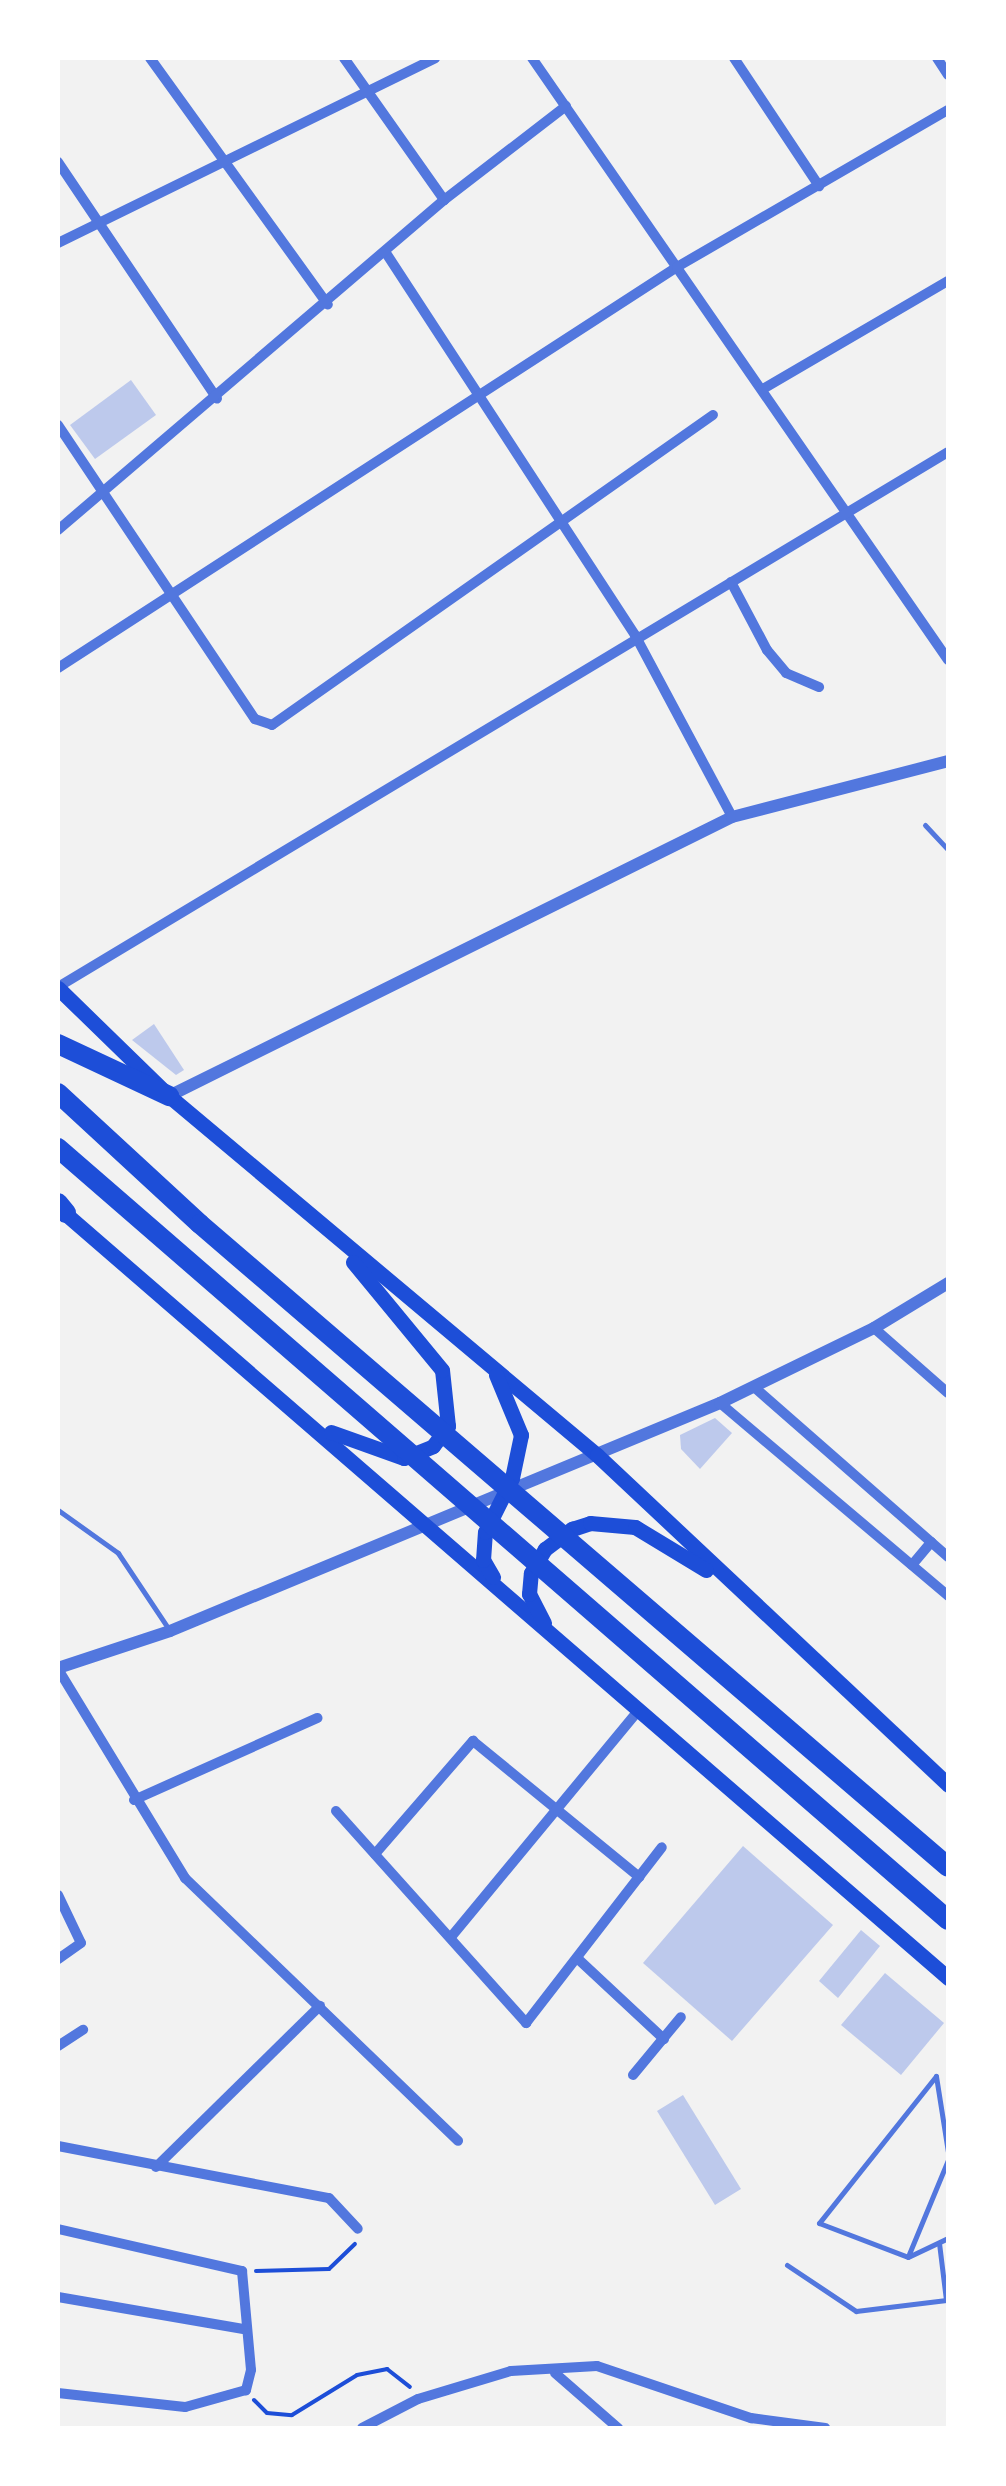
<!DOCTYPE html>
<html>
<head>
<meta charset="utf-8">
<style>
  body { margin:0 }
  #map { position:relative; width:1006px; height:2486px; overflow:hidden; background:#f2f2f2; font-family:Barlow,sans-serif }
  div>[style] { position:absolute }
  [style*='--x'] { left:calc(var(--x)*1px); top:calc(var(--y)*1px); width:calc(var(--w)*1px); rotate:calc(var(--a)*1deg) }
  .building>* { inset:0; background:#bdc9ec }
  .path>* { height:4px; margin:-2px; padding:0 2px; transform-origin:2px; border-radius:2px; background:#1d4ed8 }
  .service>* { height:5px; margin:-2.5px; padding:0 2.5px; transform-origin:2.5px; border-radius:2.5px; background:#5277de }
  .minor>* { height:10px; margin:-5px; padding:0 5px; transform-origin:5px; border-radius:5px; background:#5277de }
  .tertiary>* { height:12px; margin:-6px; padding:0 6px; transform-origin:6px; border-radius:6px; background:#5277de }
  .secondary>* { height:15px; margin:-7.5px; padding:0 7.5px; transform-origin:7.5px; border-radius:7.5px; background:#1d4ed8 }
  .motorway>* { height:20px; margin:-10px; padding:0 10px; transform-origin:10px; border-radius:10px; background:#1d4ed8 }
  span { translate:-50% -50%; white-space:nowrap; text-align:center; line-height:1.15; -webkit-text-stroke:8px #fff; paint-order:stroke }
  .frame { position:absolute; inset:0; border:60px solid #fff; pointer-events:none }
</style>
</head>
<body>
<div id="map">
  <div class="building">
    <div style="clip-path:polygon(131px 380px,156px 415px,95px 459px,70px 425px)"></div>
    <div style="clip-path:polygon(154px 1024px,184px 1070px,176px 1075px,132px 1040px)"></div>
    <div style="clip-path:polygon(715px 1418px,732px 1433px,700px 1469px,681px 1449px,680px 1435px)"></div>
    <div style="clip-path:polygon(743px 1846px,833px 1925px,732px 2041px,643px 1963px)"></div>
    <div style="clip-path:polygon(861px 1930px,880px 1946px,838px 1998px,819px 1981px)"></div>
    <div style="clip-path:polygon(885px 1973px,944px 2023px,901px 2075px,841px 2025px)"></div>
    <div style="clip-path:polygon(683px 2095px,741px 2189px,715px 2205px,657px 2111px)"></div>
  </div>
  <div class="path">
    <div style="--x:256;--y:2271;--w:73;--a:-1.6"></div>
    <div style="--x:329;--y:2269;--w:36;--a:-44"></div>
    <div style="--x:254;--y:2400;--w:18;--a:45"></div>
    <div style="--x:267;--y:2413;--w:25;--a:5"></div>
    <div style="--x:292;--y:2415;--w:76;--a:-31.6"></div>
    <div style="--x:357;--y:2375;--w:31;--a:-11"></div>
    <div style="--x:387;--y:2369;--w:29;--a:38"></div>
  </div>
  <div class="service">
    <div style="--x:925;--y:825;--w:34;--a:47"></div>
    <div style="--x:58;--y:1510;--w:74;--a:35.6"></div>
    <div style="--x:118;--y:1553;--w:90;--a:56.3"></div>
    <div style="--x:948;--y:2152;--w:77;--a:-99"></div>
    <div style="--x:936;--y:2076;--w:188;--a:128.5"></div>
    <div style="--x:819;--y:2223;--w:95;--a:20.9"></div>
    <div style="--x:908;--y:2257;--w:44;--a:-25.4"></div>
    <div style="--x:909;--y:2254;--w:102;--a:-67.5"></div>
    <div style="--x:787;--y:2265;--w:83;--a:33.7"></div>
    <div style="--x:856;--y:2311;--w:91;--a:-7"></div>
    <div style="--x:946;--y:2300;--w:57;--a:-97"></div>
  </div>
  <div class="minor">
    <div style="--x:150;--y:58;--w:304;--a:54.2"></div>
    <div style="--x:344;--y:58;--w:174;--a:54.8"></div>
    <div style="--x:532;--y:58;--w:732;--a:55.35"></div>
    <div style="--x:734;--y:58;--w:154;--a:56.4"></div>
    <div style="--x:937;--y:58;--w:20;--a:57"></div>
    <div style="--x:58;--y:162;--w:285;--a:56.1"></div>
    <div style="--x:58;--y:243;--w:420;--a:-26.1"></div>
    <div style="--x:386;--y:253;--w:456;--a:56.9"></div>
    <div style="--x:635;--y:635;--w:206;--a:61.9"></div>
    <div style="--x:763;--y:389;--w:214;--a:-30.3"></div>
    <div style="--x:58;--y:425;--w:354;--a:56.2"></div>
    <div style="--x:255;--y:719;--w:18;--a:19"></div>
    <div style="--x:272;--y:725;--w:539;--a:-35.11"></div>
    <div style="--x:58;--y:530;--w:508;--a:-40.53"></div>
    <div style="--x:444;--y:200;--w:154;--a:-37.6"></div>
    <div style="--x:731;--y:582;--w:77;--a:62.1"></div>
    <div style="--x:767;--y:650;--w:30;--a:50"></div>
    <div style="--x:786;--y:673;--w:36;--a:23"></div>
    <div style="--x:58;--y:668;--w:738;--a:-32.94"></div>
    <div style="--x:677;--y:267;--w:313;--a:-30.1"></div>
    <div style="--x:58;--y:987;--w:1038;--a:-31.01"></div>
    <div style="--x:874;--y:1328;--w:98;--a:41.3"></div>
    <div style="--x:754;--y:1387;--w:258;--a:41.2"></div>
    <div style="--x:720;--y:1403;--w:299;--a:40.2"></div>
    <div style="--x:912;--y:1565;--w:30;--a:-50"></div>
    <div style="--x:58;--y:1669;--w:245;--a:58.7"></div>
    <div style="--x:185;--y:1878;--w:379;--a:43.9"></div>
    <div style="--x:134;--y:1800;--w:201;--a:-24.1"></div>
    <div style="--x:336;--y:1811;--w:285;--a:48.1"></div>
    <div style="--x:526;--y:2023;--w:222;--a:-52.3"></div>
    <div style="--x:375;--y:1854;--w:150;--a:-49.1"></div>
    <div style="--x:473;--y:1741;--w:215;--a:39.3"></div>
    <div style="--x:58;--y:1895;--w:53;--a:64.4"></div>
    <div style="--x:81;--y:1943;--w:28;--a:145"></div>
    <div style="--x:451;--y:1937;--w:292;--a:-50.4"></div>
    <div style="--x:577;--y:1958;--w:119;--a:43"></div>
    <div style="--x:58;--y:2046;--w:30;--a:-33"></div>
    <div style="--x:633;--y:2075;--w:75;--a:-50.4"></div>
    <div style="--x:58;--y:2146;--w:276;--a:10.9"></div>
    <div style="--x:329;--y:2198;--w:42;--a:46.9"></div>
    <div style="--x:156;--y:2167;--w:230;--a:-44.5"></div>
    <div style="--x:58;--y:2229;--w:189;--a:12.9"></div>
    <div style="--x:242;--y:2271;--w:99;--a:84.8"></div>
    <div style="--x:251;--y:2370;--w:21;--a:104"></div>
    <div style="--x:246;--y:2390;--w:63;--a:164.4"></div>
    <div style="--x:185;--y:2407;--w:128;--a:-173.7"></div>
    <div style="--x:58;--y:2297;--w:188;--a:9.8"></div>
    <div style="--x:555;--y:2373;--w:84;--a:41.1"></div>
    <div style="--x:362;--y:2428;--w:63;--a:-27.4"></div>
    <div style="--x:418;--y:2399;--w:97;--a:-16.8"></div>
    <div style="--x:511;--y:2371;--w:86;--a:-3.3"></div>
    <div style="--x:597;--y:2366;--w:163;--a:18.7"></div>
    <div style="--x:751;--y:2418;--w:75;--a:7.7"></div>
  </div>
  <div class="tertiary">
    <div style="--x:169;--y:1096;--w:628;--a:-26.36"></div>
    <div style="--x:732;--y:817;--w:223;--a:-14.5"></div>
    <div style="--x:58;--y:1668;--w:118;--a:-18.3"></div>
    <div style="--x:170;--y:1631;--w:595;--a:-22.52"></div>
    <div style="--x:720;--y:1403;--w:171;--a:-26"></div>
    <div style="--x:874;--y:1328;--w:87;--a:-31.3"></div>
  </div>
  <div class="secondary">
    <div style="--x:58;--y:988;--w:155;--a:44.2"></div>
    <div style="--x:169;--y:1096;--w:559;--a:39.99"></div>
    <div style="--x:597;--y:1455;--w:482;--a:43.2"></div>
    <div style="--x:60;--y:1209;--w:1175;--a:40.89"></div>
    <div style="--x:331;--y:1432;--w:77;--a:19.6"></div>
    <div style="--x:404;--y:1458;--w:31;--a:-22"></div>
    <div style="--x:433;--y:1446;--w:25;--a:-53"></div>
    <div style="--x:448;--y:1426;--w:56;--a:-96.1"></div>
    <div style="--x:442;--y:1370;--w:140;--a:-129.5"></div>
    <div style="--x:493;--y:1577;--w:20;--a:-120"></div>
    <div style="--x:483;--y:1560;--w:28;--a:-86"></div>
    <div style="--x:485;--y:1532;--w:60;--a:-63.4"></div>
    <div style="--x:512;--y:1478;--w:44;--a:-78.2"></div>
    <div style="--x:521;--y:1435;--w:65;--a:-112.6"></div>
    <div style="--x:544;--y:1623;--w:33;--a:-117"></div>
    <div style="--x:529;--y:1594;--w:21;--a:-85"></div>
    <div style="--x:531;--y:1573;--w:28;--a:-60"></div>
    <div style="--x:545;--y:1549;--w:34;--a:-37"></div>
    <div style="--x:572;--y:1529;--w:19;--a:-18"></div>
    <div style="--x:590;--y:1523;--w:45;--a:5.1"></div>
    <div style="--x:635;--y:1527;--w:83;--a:31.2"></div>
  </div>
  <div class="motorway">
    <div style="--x:58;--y:1044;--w:123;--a:25.1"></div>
    <div style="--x:58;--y:1093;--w:193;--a:42.7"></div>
    <div style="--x:200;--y:1224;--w:986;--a:40.68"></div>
    <div style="--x:58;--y:1148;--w:1178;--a:40.94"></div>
    <div style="--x:58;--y:1203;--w:13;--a:51"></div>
  </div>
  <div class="frame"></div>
</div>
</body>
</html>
